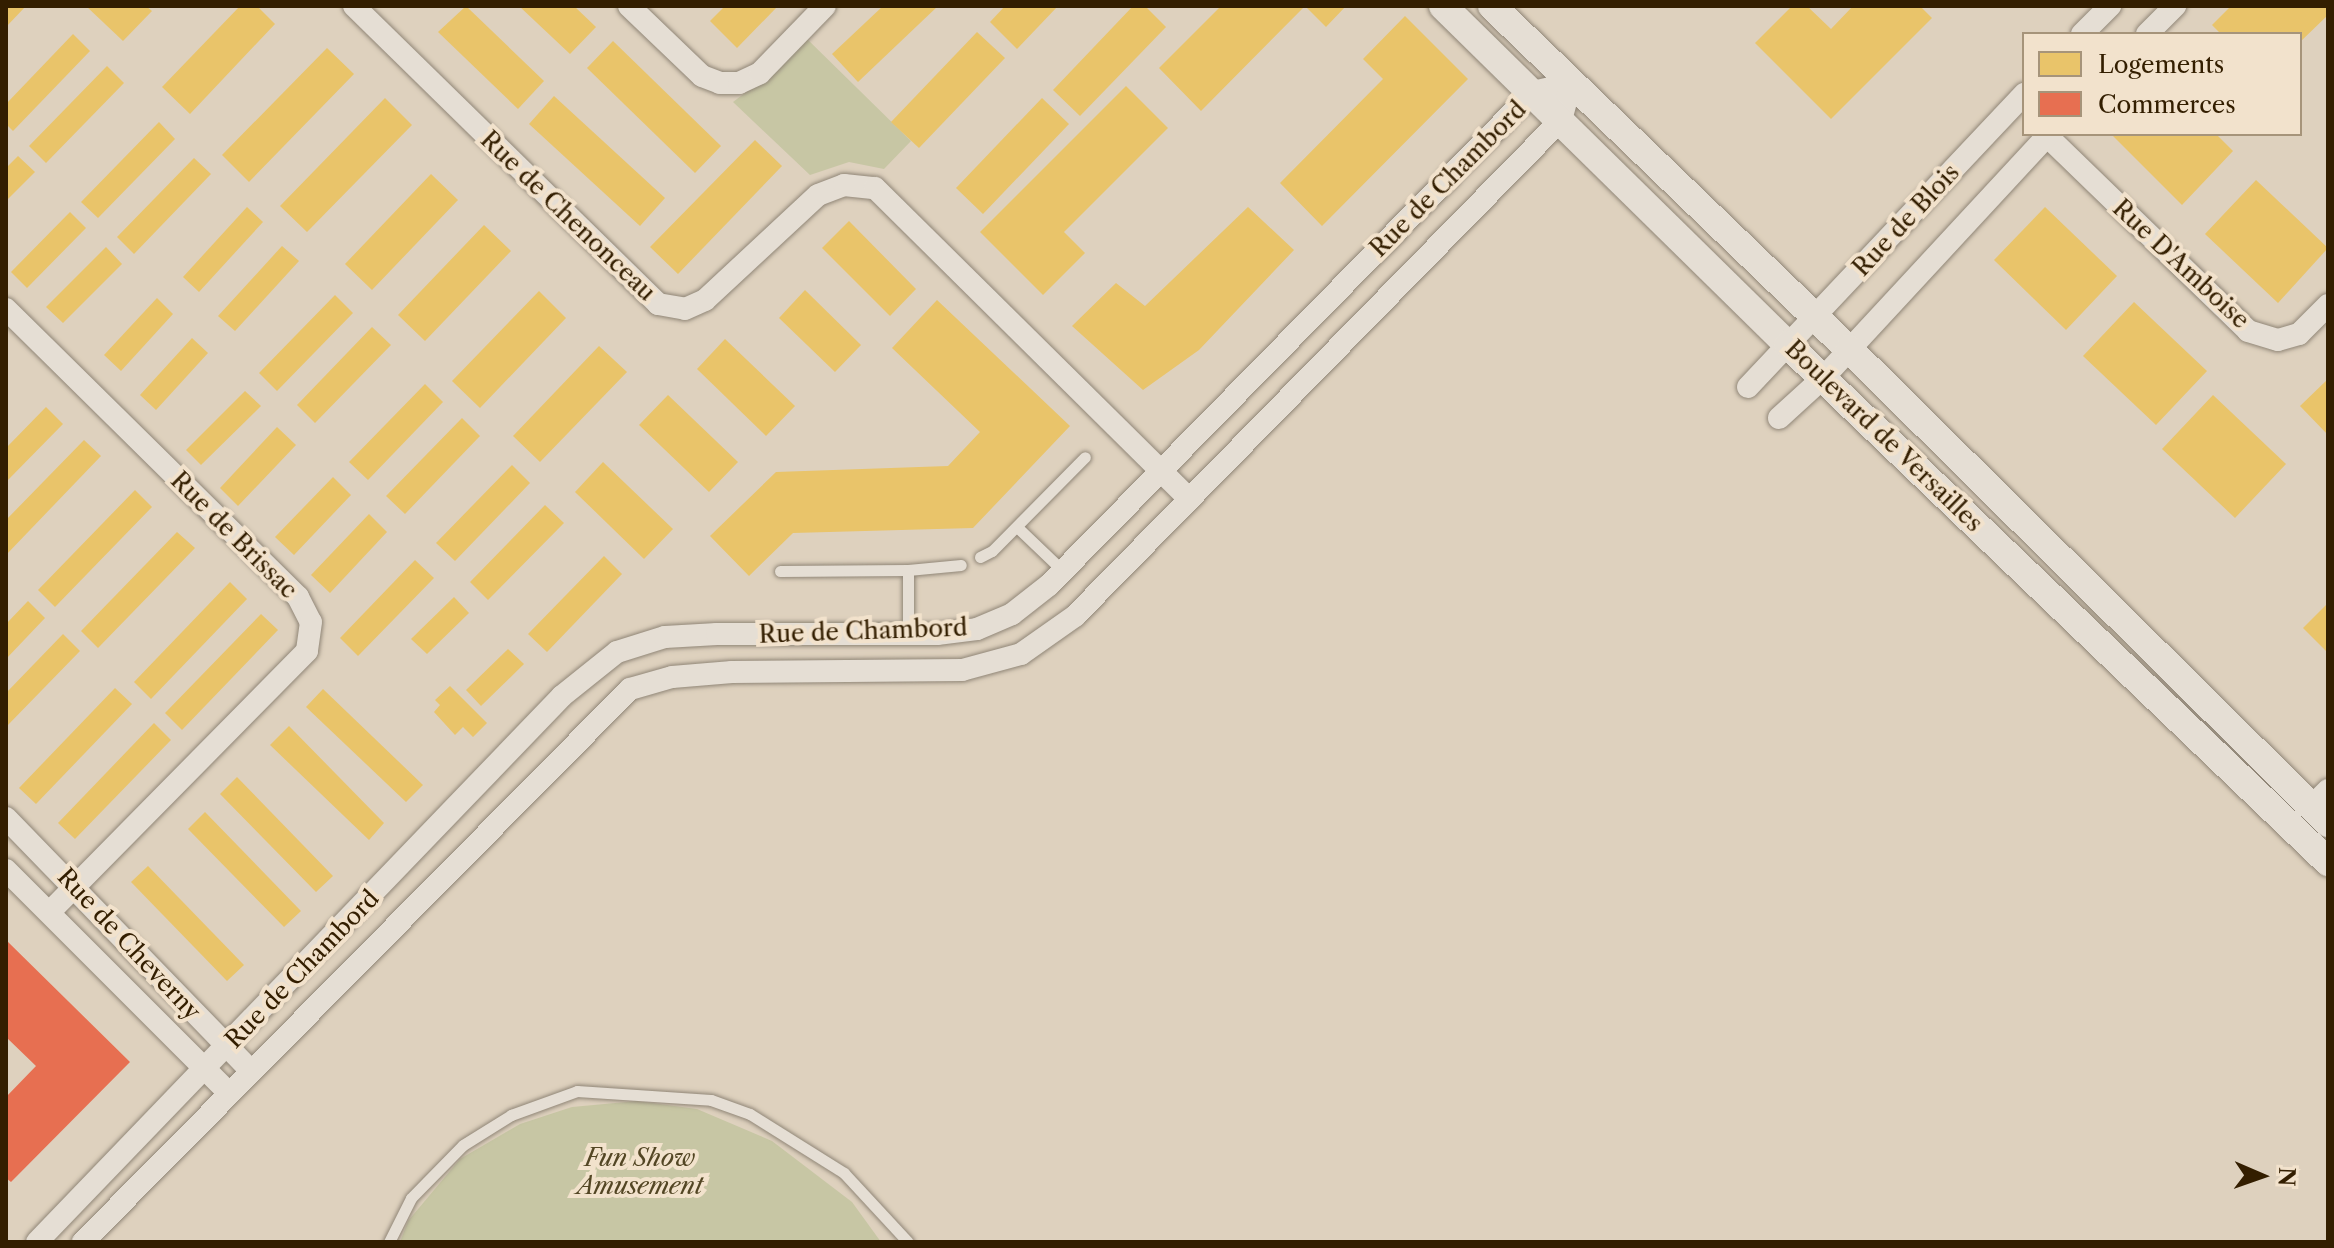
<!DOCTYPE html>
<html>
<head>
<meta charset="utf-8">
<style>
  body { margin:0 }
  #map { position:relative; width:2334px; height:1248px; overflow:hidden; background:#ded1be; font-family:"Libre Caslon Text",serif }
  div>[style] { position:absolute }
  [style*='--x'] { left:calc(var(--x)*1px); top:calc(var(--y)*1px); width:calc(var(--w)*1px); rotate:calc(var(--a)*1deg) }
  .green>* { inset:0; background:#c7c6a4 }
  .homes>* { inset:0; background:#e9c46a }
  .shops>* { inset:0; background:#e76f51 }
  .roads { filter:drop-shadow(0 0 2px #908677) drop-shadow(0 0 2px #908677) }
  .service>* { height:11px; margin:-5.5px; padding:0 5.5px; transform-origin:5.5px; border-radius:5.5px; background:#e5ded4 }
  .minor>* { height:22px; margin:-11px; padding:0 11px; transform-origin:11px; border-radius:11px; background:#e5ded4 }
  .tertiary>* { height:28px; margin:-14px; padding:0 14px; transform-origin:14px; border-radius:14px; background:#e5ded4 }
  span { translate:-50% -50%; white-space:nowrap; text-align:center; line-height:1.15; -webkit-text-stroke:8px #f2e2cc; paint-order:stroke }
  .street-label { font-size:24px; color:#331e00 }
  .park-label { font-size:24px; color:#534624; font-style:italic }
  .frame { position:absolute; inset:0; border:8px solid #331e00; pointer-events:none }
  .legend { position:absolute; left:2022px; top:32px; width:280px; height:104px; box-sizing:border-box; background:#f2e2cc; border:2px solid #a6947a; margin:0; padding:10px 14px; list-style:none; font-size:24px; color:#331e00 }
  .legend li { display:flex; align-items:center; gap:16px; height:40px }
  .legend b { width:40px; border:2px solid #a6947a }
  .north { position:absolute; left:2222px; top:1136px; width:80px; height:80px; -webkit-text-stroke:6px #f2e2cc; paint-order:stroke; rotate:92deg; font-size:22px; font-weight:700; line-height:32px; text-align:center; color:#331e00 }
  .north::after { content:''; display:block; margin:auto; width:28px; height:36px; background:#331e00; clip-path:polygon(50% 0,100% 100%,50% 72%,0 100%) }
</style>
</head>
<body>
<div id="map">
  <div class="green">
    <div style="clip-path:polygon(804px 36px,911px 141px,884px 169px,849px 162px,810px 175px,733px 102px,762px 80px)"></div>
    <div style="clip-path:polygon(637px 1101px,697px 1109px,772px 1141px,852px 1202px,881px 1242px,400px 1242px,408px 1221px,460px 1159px,520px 1124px,572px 1107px)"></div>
  </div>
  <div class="homes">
    <div style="clip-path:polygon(6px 6px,26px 6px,6px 27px)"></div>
    <div style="clip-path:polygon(86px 6px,146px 6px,152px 11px,123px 41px)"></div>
    <div style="clip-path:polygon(240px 6px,257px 6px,275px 24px,190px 114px,162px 87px)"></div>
    <div style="clip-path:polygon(466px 6px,544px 81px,518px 109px,438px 32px)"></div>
    <div style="clip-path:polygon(519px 6px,574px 6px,596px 27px,570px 54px)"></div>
    <div style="clip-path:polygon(725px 6px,778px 6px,737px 48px,710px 21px)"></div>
    <div style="clip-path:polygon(883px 6px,938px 6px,858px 82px,832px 54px)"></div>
    <div style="clip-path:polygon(1005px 6px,1058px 6px,1017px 49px,990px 22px)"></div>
    <div style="clip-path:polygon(1133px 6px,1145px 6px,1166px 27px,1080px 116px,1053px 90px)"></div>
    <div style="clip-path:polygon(1221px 6px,1346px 6px,1326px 27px,1305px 6px,1201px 111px,1159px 68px)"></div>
    <div style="clip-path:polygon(1792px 6px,1807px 6px,1831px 29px,1853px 6px,1920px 6px,1932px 18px,1831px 119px,1755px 43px)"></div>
    <div style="clip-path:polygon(2231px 6px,2328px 6px,2328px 15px,2300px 42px,2300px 34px,2221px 34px,2212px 25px)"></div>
    <div style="clip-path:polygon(1405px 16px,1468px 79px,1322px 226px,1280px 183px,1383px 79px,1363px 59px)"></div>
    <div style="clip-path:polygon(977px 32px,1005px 58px,919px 148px,891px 122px)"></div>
    <div style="clip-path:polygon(73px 34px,90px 51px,13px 131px,6px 124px,6px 104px)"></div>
    <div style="clip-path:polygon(613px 41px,721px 146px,695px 173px,587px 68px)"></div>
    <div style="clip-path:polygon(327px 48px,354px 74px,249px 182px,222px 155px)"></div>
    <div style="clip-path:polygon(107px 66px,124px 83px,46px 163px,29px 146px)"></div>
    <div style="clip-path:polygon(1126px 86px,1168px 128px,1064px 232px,1085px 253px,1043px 295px,980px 232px)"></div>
    <div style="clip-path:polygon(554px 96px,665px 198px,640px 226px,529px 124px)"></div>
    <div style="clip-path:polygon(385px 98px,412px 125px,307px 232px,280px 206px)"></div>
    <div style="clip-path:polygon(1042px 98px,1069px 124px,983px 214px,956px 188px)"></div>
    <div style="clip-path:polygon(159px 122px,175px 139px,98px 218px,81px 202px)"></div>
    <div style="clip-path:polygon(2111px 134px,2216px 134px,2233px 151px,2182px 205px)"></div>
    <div style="clip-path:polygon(755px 140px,782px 166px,678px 274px,650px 247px)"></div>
    <div style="clip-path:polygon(18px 156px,35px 172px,6px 201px,6px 168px)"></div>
    <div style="clip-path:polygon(194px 158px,211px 174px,134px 254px,117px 237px)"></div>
    <div style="clip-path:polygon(431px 174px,458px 200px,372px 290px,345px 264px)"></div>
    <div style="clip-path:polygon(2256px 180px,2328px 248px,2278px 303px,2205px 234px)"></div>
    <div style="clip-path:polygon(247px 207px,263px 222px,199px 292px,183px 277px)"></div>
    <div style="clip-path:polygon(1248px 207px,1294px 250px,1199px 350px,1143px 390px,1072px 326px,1116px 283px,1145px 306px)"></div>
    <div style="clip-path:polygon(2045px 207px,2117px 276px,2066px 330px,1994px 260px)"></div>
    <div style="clip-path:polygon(70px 212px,86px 228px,27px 288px,11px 272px)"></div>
    <div style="clip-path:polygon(849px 221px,916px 289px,890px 316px,822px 248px)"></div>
    <div style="clip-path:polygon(484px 225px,511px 251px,425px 341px,398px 315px)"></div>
    <div style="clip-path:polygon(282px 246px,299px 261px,235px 331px,218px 316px)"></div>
    <div style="clip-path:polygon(106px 247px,122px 264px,63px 323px,46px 307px)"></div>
    <div style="clip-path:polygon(805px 290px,861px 345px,835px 372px,779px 318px)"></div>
    <div style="clip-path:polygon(539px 291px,566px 318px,480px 408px,452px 381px)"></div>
    <div style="clip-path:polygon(335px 295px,353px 313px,277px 391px,259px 373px)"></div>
    <div style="clip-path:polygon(157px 298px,173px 314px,121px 371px,104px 355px)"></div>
    <div style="clip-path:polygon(937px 300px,1070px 426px,973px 528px,793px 533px,749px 576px,710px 536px,776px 472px,948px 466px,980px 432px,892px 348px)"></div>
    <div style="clip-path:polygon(2134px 302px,2207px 371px,2156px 425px,2083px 356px)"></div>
    <div style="clip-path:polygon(372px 327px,391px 345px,315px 423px,297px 405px)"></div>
    <div style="clip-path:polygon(192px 338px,208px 353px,156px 410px,140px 395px)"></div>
    <div style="clip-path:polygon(725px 339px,795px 406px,766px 436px,697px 369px)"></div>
    <div style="clip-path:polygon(599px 346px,627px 372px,540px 462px,513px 436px)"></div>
    <div style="clip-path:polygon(2328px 379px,2328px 435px,2300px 406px)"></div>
    <div style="clip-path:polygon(425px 384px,443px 402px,368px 480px,349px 462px)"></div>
    <div style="clip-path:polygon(245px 391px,261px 406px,201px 465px,186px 450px)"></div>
    <div style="clip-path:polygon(668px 395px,738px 462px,709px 492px,639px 425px)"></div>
    <div style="clip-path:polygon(2213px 395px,2286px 464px,2235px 518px,2162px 449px)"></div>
    <div style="clip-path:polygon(46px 407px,63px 424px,6px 482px,6px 448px)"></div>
    <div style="clip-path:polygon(462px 418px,480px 436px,405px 514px,386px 496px)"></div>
    <div style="clip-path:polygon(277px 427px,296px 445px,238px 506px,220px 488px)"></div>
    <div style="clip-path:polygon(84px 440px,101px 456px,6px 555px,6px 520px)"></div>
    <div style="clip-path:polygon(603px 462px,673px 529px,644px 559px,575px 492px)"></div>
    <div style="clip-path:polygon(512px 465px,530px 483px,455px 561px,436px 543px)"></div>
    <div style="clip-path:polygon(333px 477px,351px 495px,294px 555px,275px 537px)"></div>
    <div style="clip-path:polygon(135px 490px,152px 507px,55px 607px,38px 590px)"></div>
    <div style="clip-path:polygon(545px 505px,564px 523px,488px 600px,470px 582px)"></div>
    <div style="clip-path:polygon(369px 514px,387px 532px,330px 593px,311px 575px)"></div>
    <div style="clip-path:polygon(177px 532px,195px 548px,98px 648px,81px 631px)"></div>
    <div style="clip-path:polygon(604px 556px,622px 574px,547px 652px,528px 634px)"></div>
    <div style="clip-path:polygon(415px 560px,434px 578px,358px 656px,340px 638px)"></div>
    <div style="clip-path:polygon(230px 582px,247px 599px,151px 699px,134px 682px)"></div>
    <div style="clip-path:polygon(454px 597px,469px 613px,427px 654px,411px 639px)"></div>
    <div style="clip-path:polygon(28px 601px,45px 618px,6px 659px,6px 624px)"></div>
    <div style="clip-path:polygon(2328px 603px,2328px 653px,2303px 628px)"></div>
    <div style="clip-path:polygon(261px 614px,278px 630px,182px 730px,165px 713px)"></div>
    <div style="clip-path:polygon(63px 634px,80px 651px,6px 727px,6px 693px)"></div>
    <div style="clip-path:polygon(508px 649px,524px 664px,481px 706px,466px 690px)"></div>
    <div style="clip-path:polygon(450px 686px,487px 723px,473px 737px,463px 727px,455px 735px,434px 712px,440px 705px,435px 700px)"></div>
    <div style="clip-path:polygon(115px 688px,132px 704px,36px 804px,19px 788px)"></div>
    <div style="clip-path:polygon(323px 689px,423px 785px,406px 802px,306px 707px)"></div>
    <div style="clip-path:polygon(154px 723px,171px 740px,75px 839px,58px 823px)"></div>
    <div style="clip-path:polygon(289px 726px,384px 823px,369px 840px,270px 745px)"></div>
    <div style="clip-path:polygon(237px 777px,333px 876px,316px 892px,220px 794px)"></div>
    <div style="clip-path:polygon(205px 812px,301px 911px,284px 927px,188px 829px)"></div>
    <div style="clip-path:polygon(148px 866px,244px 965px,227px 981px,131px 882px)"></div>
  </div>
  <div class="shops">
    <div style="clip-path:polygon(6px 940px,130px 1062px,11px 1182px,6px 1178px,6px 1097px,36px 1066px,6px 1037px)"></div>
  </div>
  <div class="roads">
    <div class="service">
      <div style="--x:1017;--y:527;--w:64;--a:43.7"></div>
      <div style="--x:980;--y:557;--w:13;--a:-27"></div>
      <div style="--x:992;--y:551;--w:132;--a:-45.3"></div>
      <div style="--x:908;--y:570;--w:53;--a:-5.4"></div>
      <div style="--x:780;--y:571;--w:128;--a:-0.4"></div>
      <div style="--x:908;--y:570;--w:64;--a:90"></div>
      <div style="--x:389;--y:1242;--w:49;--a:-63.4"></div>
      <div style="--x:411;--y:1198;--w:74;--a:-45.5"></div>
      <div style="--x:463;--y:1145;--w:57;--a:-32"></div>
      <div style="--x:511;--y:1115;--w:70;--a:-20"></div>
      <div style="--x:577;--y:1091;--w:134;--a:3.8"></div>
      <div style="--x:711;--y:1100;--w:41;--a:19.7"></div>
      <div style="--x:750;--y:1114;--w:111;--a:32.1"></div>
      <div style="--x:844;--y:1173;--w:94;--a:47.2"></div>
    </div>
    <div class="minor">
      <div style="--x:354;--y:6;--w:426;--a:44.4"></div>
      <div style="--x:658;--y:304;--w:27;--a:10"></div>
      <div style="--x:685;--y:309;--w:22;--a:-24"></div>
      <div style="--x:705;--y:300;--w:154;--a:-42.9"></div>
      <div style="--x:818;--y:195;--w:28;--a:-21"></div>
      <div style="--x:844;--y:185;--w:31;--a:6"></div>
      <div style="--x:875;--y:188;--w:441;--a:44.7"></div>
      <div style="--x:629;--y:6;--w:101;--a:43.8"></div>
      <div style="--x:702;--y:76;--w:19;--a:21"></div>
      <div style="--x:720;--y:83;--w:19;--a:0"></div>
      <div style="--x:739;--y:83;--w:23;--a:-25"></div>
      <div style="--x:760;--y:73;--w:93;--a:-45.9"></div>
      <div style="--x:2082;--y:34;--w:40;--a:-45"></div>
      <div style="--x:2147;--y:34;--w:40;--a:-45"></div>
      <div style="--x:2045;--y:134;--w:283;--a:44.1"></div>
      <div style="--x:2248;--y:331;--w:31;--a:17"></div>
      <div style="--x:2278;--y:340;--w:22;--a:-16"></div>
      <div style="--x:2299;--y:334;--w:41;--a:-45"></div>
      <div style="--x:6;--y:309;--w:410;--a:44.6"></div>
      <div style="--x:298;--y:597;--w:28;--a:63"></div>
      <div style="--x:311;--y:622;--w:29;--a:98"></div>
      <div style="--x:307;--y:651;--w:366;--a:134.6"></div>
      <div style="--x:1748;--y:387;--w:403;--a:-46.7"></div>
      <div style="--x:1779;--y:418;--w:61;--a:-42.3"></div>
      <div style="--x:1824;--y:377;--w:331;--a:-47.2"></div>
      <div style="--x:2311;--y:807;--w:24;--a:-45"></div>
      <div style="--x:6;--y:818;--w:352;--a:45.9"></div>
      <div style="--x:6;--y:870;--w:315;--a:45"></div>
      <div style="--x:37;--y:1242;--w:757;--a:-46.12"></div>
      <div style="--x:562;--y:696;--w:70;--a:-38.7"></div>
      <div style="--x:617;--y:652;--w:50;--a:-17.4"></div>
      <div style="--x:665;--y:637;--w:52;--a:-3.3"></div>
      <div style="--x:717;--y:634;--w:220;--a:0"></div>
      <div style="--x:937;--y:634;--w:40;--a:-7.1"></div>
      <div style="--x:977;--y:629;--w:38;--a:-23"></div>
      <div style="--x:1012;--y:614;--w:47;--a:-38.1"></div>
      <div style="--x:1049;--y:585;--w:691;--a:-45.53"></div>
      <div style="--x:1533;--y:92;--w:39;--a:-13"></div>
      <div style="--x:1571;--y:83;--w:38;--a:105"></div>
      <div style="--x:1561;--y:120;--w:694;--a:134.42"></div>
      <div style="--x:1075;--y:616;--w:66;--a:144.9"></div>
      <div style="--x:1021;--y:654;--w:61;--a:164.8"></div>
      <div style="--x:962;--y:670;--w:230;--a:179.5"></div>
      <div style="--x:732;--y:672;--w:60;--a:175.2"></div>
      <div style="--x:672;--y:677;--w:44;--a:164.1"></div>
      <div style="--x:630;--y:689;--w:778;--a:134.69"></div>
    </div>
    <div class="tertiary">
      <div style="--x:1443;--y:6;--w:484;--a:44.5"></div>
      <div style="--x:1788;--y:345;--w:748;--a:43.75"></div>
      <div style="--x:1492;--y:6;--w:495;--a:43.9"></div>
      <div style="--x:1849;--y:349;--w:674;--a:44.7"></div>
    </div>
  </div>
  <div class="street-label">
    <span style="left:1448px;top:179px;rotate:-45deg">Rue de Chambord</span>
    <span style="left:568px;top:216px;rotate:44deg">Rue de Chenonceau</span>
    <span style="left:1906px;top:220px;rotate:-47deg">Rue de Blois</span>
    <span style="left:2181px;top:264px;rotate:43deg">Rue D'Amboise</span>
    <span style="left:1884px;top:436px;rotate:44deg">Boulevard de Versailles</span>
    <span style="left:234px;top:535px;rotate:45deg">Rue de Brissac</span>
    <span style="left:863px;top:631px;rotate:-2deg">Rue de Chambord</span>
    <span style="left:129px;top:944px;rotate:47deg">Rue de Cheverny</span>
    <span style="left:302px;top:969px;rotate:-46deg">Rue de Chambord</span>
  </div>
  <div class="park-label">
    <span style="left:640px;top:1172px">Fun Show<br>Amusement</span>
  </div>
  <div class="frame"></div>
  <ul class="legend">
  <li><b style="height:22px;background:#e9c46a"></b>Logements</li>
  <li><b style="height:22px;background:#e76f51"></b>Commerces</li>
  </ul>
  <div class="north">N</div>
</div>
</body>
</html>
